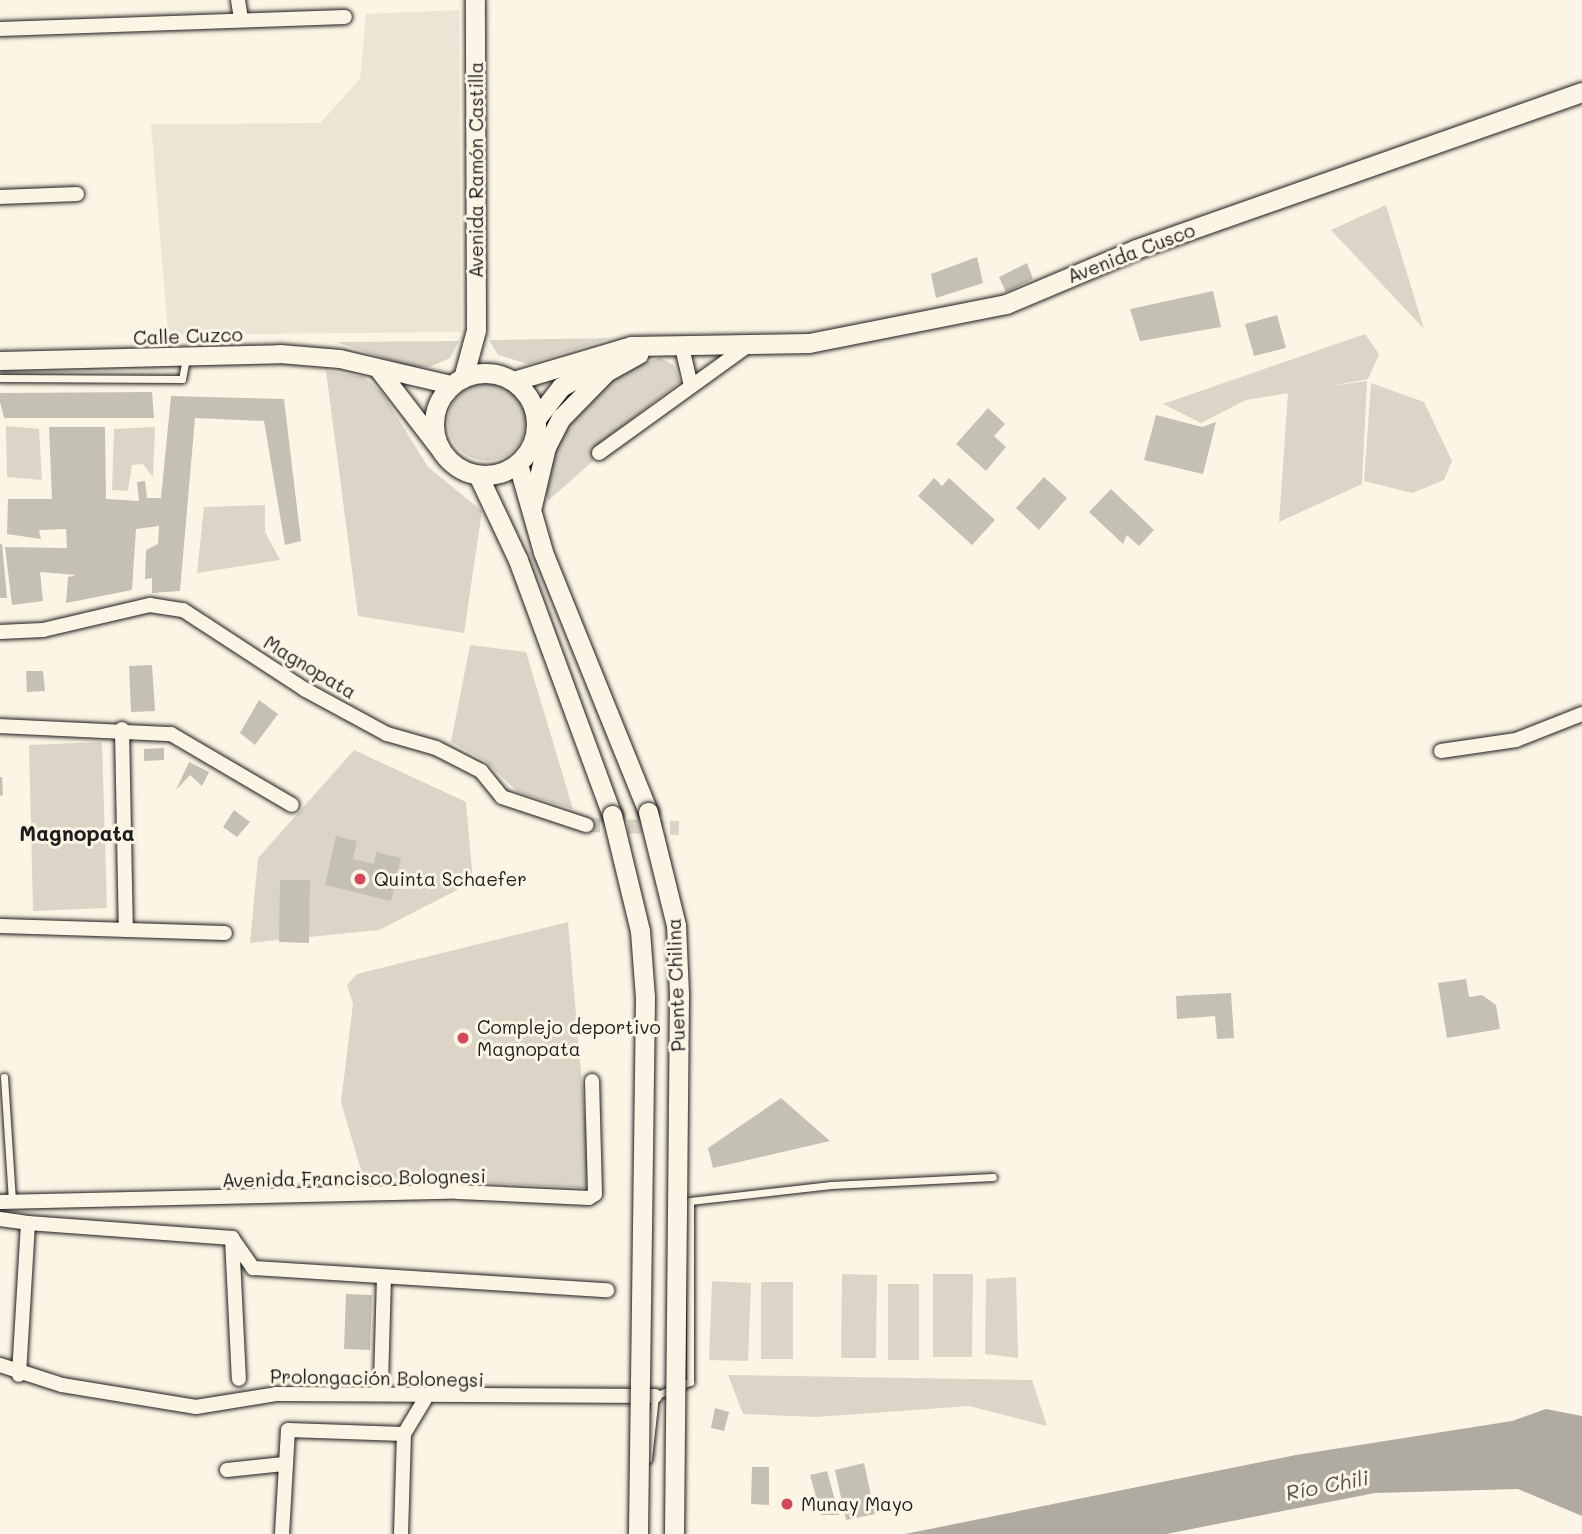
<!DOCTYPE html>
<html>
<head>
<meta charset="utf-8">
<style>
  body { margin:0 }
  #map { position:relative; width:1582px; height:1534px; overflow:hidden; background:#fcf5e5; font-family:Mali,sans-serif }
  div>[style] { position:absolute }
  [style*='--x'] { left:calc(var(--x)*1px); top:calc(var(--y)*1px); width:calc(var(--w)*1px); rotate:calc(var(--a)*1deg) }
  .built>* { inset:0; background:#ebe5d6 }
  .green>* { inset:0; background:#dbd5c8 }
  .round { border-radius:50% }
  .water>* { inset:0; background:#b0aba1 }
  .building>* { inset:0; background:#c4c0b3 }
  .minor-tunnel>* { height:14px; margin-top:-7px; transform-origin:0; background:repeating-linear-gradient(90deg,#dad4c7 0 14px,transparent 0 21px) }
  .roads { filter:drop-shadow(0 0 2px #1c1c1c) drop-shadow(0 0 2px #1c1c1c) }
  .service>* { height:7px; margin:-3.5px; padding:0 3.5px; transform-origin:3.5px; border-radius:3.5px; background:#fcf5e5 }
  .minor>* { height:14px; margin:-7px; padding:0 7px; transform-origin:7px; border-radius:7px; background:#fcf5e5 }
  .tertiary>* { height:18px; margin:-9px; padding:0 9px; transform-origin:9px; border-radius:9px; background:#fcf5e5 }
  .secondary>* { height:19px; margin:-9.5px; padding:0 9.5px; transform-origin:9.5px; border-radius:9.5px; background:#fcf5e5 }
  .secondary>.ring { margin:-9.5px; padding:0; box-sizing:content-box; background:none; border:19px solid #fcf5e5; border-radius:50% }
  .bridges { filter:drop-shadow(0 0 2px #1c1c1c) drop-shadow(0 0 2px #1c1c1c) }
  .secondary-bridge>* { height:19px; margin:-9.5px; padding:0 9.5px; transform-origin:9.5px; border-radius:9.5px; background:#fcf5e5 }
  .dots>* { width:19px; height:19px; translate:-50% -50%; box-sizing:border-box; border:4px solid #fcf5e5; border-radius:50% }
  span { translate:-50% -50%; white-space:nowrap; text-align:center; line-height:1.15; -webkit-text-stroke:6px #fcf5e5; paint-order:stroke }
  .street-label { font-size:19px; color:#1c1c1c }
  .poi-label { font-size:19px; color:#1c1c1c }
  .left { translate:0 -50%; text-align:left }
  .neighbourhood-label { font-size:21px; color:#1c1c1c; font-weight:700 }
  .water-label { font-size:21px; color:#575551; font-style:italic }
</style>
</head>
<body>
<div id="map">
  <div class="built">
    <div style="clip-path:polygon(459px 10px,461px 332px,168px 335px,151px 124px,320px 123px,360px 79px,366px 14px)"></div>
  </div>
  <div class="green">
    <div style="clip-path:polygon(1386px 205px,1424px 329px,1331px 230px)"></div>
    <div style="clip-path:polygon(1365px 334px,1379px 354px,1368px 379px,1330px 386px,1367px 381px,1362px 484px,1279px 522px,1288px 393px,1246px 400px,1201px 423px,1163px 404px)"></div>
    <div style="clip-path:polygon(611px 338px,528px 364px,498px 355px,489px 340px)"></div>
    <div style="clip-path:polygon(459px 341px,450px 358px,430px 367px,410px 367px,336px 342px)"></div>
    <div style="clip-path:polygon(660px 358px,674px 365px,680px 382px,592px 449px,593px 461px,548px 501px,544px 487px,555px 443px,583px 401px,623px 369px)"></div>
    <div style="clip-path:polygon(326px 371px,364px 377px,383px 394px,428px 467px,482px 511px,464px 633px,358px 616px)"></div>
    <div style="clip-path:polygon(1371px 383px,1424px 402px,1452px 461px,1444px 480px,1412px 493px,1364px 481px)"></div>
    <div class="round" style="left:448px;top:383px;width:78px;height:78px"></div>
    <div style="clip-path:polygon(6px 426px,39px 429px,42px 480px,7px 477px)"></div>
    <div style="clip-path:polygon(155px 427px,153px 477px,143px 464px,132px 465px,128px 491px,112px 490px,114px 429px)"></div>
    <div style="clip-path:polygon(265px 505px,265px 532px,280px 560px,197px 573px,204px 507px)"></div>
    <div style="clip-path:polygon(470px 645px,526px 652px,573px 809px,518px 792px,484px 760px,451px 742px)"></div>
    <div style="clip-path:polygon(102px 742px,107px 908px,33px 911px,29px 745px)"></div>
    <div style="clip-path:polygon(354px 750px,466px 802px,473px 882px,379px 930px,250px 943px,258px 858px)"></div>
    <div style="clip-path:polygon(568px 922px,591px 1188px,363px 1177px,341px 1102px,353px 1004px,347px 985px,357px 974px)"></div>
    <div style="clip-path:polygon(842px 1274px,877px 1275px,876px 1358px,841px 1358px)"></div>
    <div style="clip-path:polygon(933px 1274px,973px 1274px,972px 1357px,933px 1357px)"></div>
    <div style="clip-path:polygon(1016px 1277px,1018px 1358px,985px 1354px,986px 1279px)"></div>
    <div style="clip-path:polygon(712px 1281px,751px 1283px,748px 1361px,709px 1360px)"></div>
    <div style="clip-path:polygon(761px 1282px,793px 1282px,793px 1359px,761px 1359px)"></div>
    <div style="clip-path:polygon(888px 1284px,919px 1284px,919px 1360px,888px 1360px)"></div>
    <div style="clip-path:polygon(728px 1375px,1032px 1380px,1047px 1426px,969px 1406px,816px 1417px,743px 1414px)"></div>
  </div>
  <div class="water">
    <div style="clip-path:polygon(1546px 1409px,1582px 1416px,1582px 1516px,1518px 1489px,1375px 1493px,1166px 1534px,905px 1534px,1296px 1455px,1512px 1421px)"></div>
  </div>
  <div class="building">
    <div style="clip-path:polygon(977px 257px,983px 283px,936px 298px,931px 274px)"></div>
    <div style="clip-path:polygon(1027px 263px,1033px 279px,1006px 292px,999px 277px)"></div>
    <div style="clip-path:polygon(1213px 291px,1221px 327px,1140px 341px,1130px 309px)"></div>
    <div style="clip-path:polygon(1277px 315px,1286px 348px,1254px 356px,1245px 324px)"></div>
    <div style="clip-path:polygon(152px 392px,154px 418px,4px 418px,0 402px,0 393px)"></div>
    <div style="clip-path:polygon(171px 396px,284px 399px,301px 541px,285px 545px,264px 421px,195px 418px,180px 591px,152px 593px,152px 578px,145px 579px,146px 550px,158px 544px,159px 526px,136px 529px,132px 590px,66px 603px,68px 577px,76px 575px,40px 572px,43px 601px,12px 605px,5px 547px,67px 548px,66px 529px,39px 530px,41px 539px,7px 534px,8px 499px,52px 499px,49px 427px,105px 427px,106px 499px,139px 501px,137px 482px,145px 481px,147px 498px,161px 498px)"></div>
    <div style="clip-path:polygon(988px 408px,1005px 424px,994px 436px,1006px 447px,986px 471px,956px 444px)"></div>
    <div style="clip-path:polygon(1156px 415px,1202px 427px,1216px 422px,1203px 474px,1144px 460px)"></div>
    <div style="clip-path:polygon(1044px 477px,1067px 498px,1039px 530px,1016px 508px)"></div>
    <div style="clip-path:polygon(934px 478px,942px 486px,949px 478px,995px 520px,972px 545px,918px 496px)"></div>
    <div style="clip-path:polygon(1111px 489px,1154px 530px,1139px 546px,1127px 535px,1123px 544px,1089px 512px)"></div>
    <div style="clip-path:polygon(0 544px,2px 544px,7px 598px,0 598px)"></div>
    <div style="clip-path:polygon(152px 665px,155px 711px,131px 712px,129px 666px)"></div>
    <div style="clip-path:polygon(26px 671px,43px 671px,45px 691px,27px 692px)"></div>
    <div style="clip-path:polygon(259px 700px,278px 714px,255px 745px,240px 733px)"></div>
    <div style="clip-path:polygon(164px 748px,164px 760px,144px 761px,144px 749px)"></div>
    <div style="clip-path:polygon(189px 762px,209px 772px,202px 786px,190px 775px,176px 790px)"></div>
    <div style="clip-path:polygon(0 777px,2px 777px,3px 795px,0 796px)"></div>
    <div style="clip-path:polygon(234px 810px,250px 822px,237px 837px,223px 827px)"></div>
    <div style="clip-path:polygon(336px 836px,357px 841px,353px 859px,374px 864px,376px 852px,401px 858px,391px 901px,325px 885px)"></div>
    <div style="clip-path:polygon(280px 880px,310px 880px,309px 943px,279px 942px)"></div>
    <div style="clip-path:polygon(1466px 979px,1469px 997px,1482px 995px,1496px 1005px,1500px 1029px,1447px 1038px,1438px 983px)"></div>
    <div style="clip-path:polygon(1231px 993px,1234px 1038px,1217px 1039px,1215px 1016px,1177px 1019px,1176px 996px)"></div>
    <div style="clip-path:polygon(781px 1098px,830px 1141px,713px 1168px,708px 1148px)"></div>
    <div style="clip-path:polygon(346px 1294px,372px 1295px,370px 1350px,344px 1349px)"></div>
    <div style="clip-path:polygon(715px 1408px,729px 1412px,724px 1431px,711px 1428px)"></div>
    <div style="clip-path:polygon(864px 1463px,875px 1514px,846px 1520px,835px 1470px)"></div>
    <div style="clip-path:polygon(752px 1467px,769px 1467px,769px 1505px,751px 1504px)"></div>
    <div style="clip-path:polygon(827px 1471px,839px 1515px,821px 1515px,810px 1475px)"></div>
  </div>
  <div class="minor-tunnel">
    <div style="--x:586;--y:825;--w:93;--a:1.8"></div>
  </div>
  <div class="roads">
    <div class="service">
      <div style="--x:0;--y:378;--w:182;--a:0.3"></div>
      <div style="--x:182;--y:379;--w:21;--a:-79"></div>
      <div style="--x:4;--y:1077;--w:125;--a:86.3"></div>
      <div style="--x:648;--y:1459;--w:63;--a:-83.7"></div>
      <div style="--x:655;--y:1396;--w:38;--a:-22"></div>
      <div style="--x:690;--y:1382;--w:181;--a:-90"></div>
      <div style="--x:690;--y:1201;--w:142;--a:-6.5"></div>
      <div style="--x:831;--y:1185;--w:162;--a:-2.8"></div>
    </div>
    <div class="minor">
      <div style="--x:238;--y:0;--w:20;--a:81"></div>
      <div style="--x:0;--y:29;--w:345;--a:-2"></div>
      <div style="--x:0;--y:197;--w:77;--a:-2.2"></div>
      <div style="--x:682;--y:347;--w:39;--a:77"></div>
      <div style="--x:599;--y:453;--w:178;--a:-35.8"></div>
      <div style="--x:0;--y:632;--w:43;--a:-2.7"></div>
      <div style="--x:43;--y:630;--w:110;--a:-13.2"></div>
      <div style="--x:150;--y:605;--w:33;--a:9"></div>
      <div style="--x:183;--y:610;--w:145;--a:33.1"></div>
      <div style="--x:304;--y:689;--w:94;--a:28.5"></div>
      <div style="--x:387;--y:734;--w:51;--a:15.9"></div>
      <div style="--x:436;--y:748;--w:51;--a:27.1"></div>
      <div style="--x:481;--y:771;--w:33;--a:51"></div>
      <div style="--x:502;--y:797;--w:89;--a:18.4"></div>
      <div style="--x:0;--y:726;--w:171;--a:2.7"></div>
      <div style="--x:171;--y:734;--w:140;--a:30.4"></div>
      <div style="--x:122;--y:729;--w:201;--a:88.9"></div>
      <div style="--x:1441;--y:751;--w:76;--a:-8.3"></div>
      <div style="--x:1516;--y:740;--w:71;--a:-21.5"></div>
      <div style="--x:0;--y:926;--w:225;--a:1.8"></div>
      <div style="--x:0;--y:1202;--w:458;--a:-1.3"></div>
      <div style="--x:458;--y:1192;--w:131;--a:2.6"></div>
      <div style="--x:589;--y:1198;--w:7;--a:-34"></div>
      <div style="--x:595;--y:1194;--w:113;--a:-91.5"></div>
      <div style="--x:0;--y:1219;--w:28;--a:8"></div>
      <div style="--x:28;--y:1223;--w:152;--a:93.4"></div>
      <div style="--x:28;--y:1223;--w:205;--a:4.2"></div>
      <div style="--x:232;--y:1238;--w:37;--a:55"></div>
      <div style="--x:253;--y:1268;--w:355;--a:3.6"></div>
      <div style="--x:232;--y:1238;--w:141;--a:87.2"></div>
      <div style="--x:0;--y:1365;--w:65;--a:17.9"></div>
      <div style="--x:62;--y:1385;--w:136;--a:9.3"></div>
      <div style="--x:196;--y:1407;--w:81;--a:-9.2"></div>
      <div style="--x:276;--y:1394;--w:379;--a:0.3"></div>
      <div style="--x:381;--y:1384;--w:106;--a:-88.4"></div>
      <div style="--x:227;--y:1470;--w:57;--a:-6"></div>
      <div style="--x:282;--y:1534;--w:104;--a:-86.7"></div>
      <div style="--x:288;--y:1430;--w:116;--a:2"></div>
      <div style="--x:401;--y:1534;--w:100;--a:-88.3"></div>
      <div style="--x:404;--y:1434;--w:41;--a:-59"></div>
    </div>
    <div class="tertiary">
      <div style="--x:0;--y:361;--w:280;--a:-1.4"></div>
      <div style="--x:280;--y:354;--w:60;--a:4.8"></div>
      <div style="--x:340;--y:359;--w:114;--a:13.2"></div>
      <div style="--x:379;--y:370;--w:105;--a:52.4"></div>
    </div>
    <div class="secondary">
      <div class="ring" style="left:434px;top:373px;width:83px;height:83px"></div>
      <div style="--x:463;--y:378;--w:50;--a:-74.8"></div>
      <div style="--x:476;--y:330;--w:330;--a:-90.2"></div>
      <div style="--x:513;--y:381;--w:123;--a:-16.5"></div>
      <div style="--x:631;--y:346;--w:178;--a:-1"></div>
      <div style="--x:809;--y:343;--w:201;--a:-11.2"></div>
      <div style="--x:1006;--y:304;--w:141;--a:-22.9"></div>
      <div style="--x:1136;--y:249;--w:473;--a:-19.4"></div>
      <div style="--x:536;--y:419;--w:41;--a:-52"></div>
      <div style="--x:561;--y:387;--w:46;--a:-29.9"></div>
      <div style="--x:518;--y:464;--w:91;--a:74.1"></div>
      <div style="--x:543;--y:552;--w:280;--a:68"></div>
      <div style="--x:478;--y:475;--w:94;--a:64.8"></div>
      <div style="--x:518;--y:560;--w:272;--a:69.8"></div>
      <div style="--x:532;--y:506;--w:61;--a:-76.7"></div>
      <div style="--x:546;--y:447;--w:33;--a:-63"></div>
      <div style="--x:561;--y:418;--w:64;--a:-45.6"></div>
      <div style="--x:606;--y:372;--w:37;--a:-29"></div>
    </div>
  </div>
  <div class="bridges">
    <div class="secondary-bridge">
      <div style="--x:648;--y:812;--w:116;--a:76.1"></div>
      <div style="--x:676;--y:925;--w:69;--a:87.5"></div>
      <div style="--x:679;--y:994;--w:540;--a:90.53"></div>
      <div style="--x:612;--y:815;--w:119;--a:76.4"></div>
      <div style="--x:640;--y:931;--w:67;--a:85.7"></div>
      <div style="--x:645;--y:998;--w:536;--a:90.75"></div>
    </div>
  </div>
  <div class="dots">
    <div style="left:360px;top:879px;background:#d1495b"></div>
    <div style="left:463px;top:1038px;background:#d1495b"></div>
    <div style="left:787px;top:1504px;background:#d1495b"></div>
  </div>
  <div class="street-label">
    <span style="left:476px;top:170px;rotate:-90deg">Avenida Ramón Castilla</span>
    <span style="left:1131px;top:253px;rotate:-21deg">Avenida Cusco</span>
    <span style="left:188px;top:336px;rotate:-2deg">Calle Cuzco</span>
    <span style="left:310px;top:667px;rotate:31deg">Magnopata</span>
    <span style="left:676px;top:985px;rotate:-92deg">Puente Chilina</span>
    <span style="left:354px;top:1178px;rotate:-1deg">Avenida Francisco Bolognesi</span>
    <span style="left:377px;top:1378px;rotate:1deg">Prolongación Bolonegsi</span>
  </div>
  <div class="poi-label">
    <span class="left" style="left:374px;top:879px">Quinta Schaefer</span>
    <span class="left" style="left:477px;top:1038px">Complejo deportivo<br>Magnopata</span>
    <span class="left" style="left:801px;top:1504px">Munay Mayo</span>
  </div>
  <div class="neighbourhood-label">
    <span style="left:77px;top:833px">Magnopata</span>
  </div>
  <div class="water-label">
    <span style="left:1327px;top:1485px;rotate:-11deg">Río Chili</span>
  </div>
</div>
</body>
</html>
